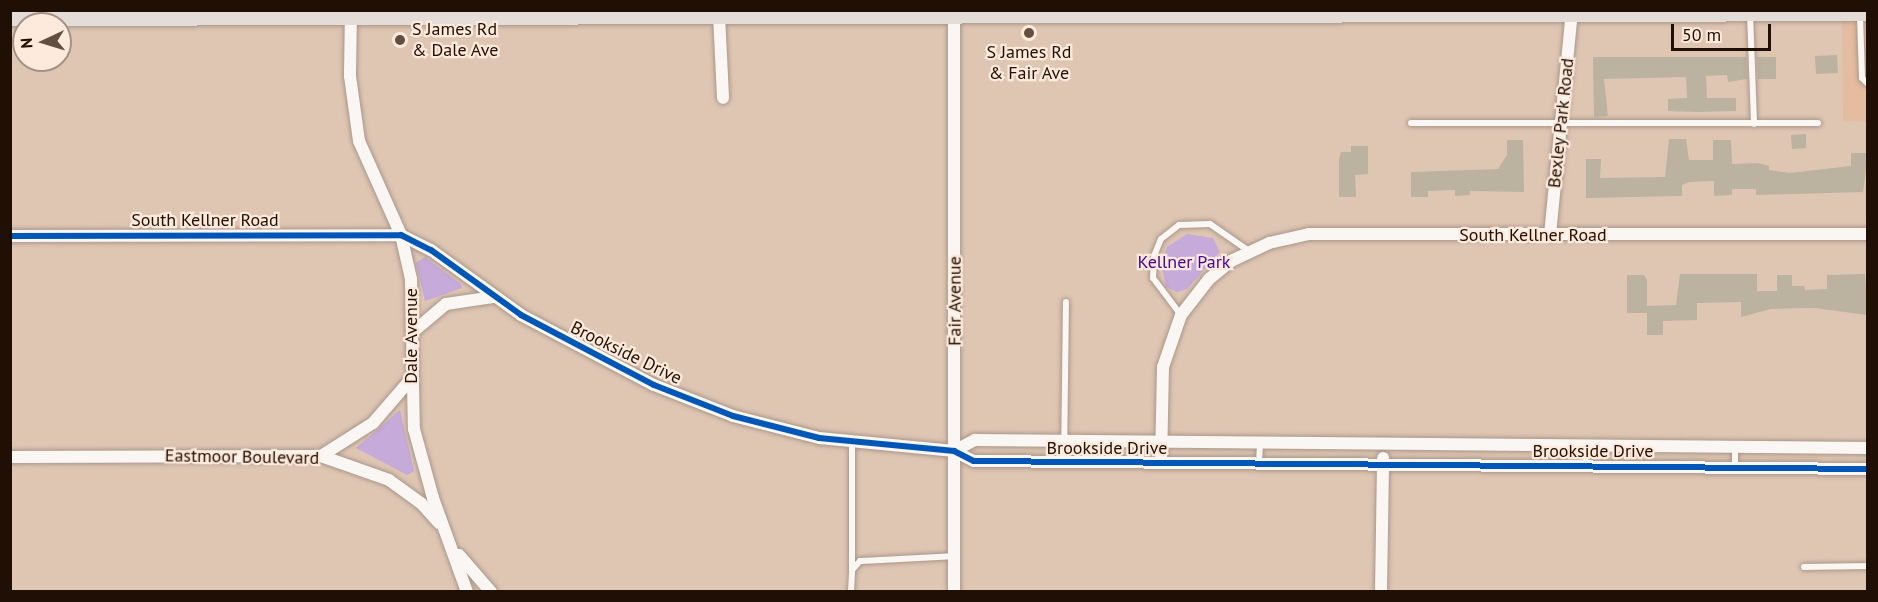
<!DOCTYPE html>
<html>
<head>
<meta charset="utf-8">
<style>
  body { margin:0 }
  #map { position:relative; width:1878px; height:602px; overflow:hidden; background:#dfc6b3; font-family:"PT Sans",sans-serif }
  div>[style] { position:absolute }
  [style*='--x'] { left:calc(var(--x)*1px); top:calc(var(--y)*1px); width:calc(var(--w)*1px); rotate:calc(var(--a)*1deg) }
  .built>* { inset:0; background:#e4bc9f }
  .green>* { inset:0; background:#c6aada }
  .building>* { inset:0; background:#bbb2a0 }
  .roads { filter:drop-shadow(0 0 2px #aa9789) drop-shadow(0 0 2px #aa9789) }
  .service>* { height:6px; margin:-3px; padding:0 3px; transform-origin:3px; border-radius:3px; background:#faf6f4 }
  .minor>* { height:12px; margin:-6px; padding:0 6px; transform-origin:6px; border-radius:6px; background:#faf6f4 }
  .primary>* { height:18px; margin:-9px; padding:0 9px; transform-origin:9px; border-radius:9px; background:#e4dcd6 }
  .cycleway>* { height:6px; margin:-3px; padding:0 3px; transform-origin:3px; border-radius:3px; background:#0057b8 }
  .dots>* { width:16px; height:16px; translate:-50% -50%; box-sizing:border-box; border:3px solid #fdeadc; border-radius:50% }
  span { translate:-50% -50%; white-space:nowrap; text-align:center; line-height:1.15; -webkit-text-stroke:4.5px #fdeadc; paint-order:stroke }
  .poi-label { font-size:18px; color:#200f04 }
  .left { translate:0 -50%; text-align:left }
  .street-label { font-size:18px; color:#200f04 }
  .park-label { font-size:18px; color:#48048d }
  .frame { position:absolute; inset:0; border:12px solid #200f04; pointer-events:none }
  .north { position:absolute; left:12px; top:12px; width:60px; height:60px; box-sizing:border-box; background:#fdeadc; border:2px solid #a59286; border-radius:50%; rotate:266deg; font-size:16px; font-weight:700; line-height:24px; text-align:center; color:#200f04 }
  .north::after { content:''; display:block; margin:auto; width:21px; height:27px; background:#634f41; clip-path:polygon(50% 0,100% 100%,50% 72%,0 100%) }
  .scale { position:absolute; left:1671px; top:24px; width:100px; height:27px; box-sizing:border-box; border:3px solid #200f04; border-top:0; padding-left:8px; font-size:18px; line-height:21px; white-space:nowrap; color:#200f04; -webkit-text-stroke:4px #fdeadc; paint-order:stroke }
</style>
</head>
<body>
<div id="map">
  <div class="built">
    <div style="clip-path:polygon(1867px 11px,1867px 122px,1843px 121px,1842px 12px)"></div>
  </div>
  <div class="green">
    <div style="clip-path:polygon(1187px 234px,1213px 238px,1220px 252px,1187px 289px,1177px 292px,1166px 287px,1161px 262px,1167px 247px)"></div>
    <div style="clip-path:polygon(425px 257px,461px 284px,462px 288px,425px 301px,416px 263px)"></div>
    <div style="clip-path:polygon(400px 410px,414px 471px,407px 475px,356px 448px)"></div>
  </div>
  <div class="building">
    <div style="clip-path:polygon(1837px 55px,1838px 73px,1816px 74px,1815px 56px)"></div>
    <div style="clip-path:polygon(1593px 57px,1746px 57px,1747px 79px,1728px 82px,1727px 75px,1706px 76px,1707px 98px,1736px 98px,1736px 111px,1697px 112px,1668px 111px,1668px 99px,1687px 98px,1686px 77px,1604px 79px,1608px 116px,1594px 117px)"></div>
    <div style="clip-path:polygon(1757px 57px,1776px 57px,1776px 79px,1758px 79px)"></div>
    <div style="clip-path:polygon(1806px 134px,1806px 148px,1792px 149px,1791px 135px)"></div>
    <div style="clip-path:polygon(1669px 139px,1686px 139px,1689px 160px,1713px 160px,1713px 140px,1731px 140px,1732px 164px,1758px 163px,1769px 166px,1769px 170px,1789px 173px,1851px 166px,1851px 153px,1868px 153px,1863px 192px,1756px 195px,1756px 189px,1732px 189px,1732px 195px,1714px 196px,1714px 181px,1689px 182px,1682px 185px,1682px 196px,1586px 198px,1586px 159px,1601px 159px,1600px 178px,1665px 177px)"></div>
    <div style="clip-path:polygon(1507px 140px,1523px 140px,1524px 192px,1470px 191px,1470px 195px,1455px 196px,1455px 190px,1428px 191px,1428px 197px,1411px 197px,1411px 172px,1498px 169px,1507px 155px)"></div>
    <div style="clip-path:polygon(1351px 146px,1368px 146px,1368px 174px,1355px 175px,1356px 197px,1339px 197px,1339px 159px,1341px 152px,1351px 152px)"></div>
    <div style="clip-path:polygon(1680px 274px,1757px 274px,1757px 291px,1777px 291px,1777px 275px,1792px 275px,1792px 286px,1804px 286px,1805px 290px,1827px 289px,1827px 275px,1865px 274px,1868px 315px,1814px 308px,1771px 309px,1741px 317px,1741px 302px,1697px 303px,1697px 320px,1663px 321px,1663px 335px,1647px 335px,1647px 313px,1627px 313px,1627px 275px,1644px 275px,1647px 280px,1647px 306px,1676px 305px)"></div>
  </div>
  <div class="roads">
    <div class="service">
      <div style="--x:1750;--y:13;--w:111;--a:87.9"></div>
      <div style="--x:1860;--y:15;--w:63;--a:88.2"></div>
      <div style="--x:1862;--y:78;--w:8;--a:45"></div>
      <div style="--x:1411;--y:123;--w:407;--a:0"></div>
      <div style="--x:1181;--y:315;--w:46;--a:-127.1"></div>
      <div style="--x:1153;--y:278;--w:22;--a:-87"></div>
      <div style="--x:1154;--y:256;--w:18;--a:-68"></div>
      <div style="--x:1161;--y:239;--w:23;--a:-38"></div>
      <div style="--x:1179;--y:225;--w:31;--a:-2"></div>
      <div style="--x:1210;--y:224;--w:47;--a:34.7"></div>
      <div style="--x:1735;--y:447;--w:20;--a:90"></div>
      <div style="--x:1064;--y:462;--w:160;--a:-89.3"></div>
      <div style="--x:1259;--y:463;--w:19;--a:-87"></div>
      <div style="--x:1585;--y:466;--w:19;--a:-87"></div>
      <div style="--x:1804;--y:567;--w:64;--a:-0.9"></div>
      <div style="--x:852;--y:570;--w:127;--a:-90"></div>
      <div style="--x:851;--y:592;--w:22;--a:-87"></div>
      <div style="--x:852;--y:570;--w:12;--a:-48"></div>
      <div style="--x:860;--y:561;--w:94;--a:-3"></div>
    </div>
    <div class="minor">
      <div style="--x:351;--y:10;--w:66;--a:90.9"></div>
      <div style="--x:350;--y:76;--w:66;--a:82.1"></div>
      <div style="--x:359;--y:141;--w:103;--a:65.9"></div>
      <div style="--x:401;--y:235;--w:45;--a:77.2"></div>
      <div style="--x:411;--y:279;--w:150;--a:88.9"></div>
      <div style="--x:414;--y:429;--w:72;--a:74.6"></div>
      <div style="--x:433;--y:498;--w:100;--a:70.1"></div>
      <div style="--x:954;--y:10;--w:582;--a:90"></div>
      <div style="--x:719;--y:15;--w:83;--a:87.2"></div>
      <div style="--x:1550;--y:235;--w:226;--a:-84.4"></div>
      <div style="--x:10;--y:236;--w:391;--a:-0.1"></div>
      <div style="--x:401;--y:235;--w:34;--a:27"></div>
      <div style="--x:431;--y:250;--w:111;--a:35.8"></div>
      <div style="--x:521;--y:315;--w:150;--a:27.8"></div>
      <div style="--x:654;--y:385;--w:85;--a:21.4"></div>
      <div style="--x:733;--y:416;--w:89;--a:14.3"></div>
      <div style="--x:819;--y:438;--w:136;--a:5.5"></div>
      <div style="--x:954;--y:451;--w:22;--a:27"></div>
      <div style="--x:974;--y:461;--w:894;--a:0.51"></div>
      <div style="--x:414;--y:331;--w:42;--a:-40.2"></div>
      <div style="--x:446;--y:304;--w:49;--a:-8.3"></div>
      <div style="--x:954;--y:451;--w:24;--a:-28"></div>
      <div style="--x:975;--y:440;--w:893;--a:0.51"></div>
      <div style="--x:321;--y:456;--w:62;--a:-32.4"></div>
      <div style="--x:373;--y:423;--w:58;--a:-49.2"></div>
      <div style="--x:10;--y:457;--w:311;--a:-0.2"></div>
      <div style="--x:321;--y:456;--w:72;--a:19.4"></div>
      <div style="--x:389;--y:480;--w:39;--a:36"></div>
      <div style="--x:421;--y:503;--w:27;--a:48"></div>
      <div style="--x:1161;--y:463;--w:96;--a:-88.8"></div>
      <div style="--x:1163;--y:367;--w:55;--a:-70.9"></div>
      <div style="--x:1181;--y:315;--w:46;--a:-52.1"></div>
      <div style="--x:1209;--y:279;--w:28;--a:-39"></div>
      <div style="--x:1231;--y:261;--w:42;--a:-25.3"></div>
      <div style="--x:1269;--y:243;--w:41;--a:-12.7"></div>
      <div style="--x:1309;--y:234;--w:559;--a:0"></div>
      <div style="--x:459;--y:555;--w:49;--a:49.1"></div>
      <div style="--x:1381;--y:592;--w:134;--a:-89.1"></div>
    </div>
    <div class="primary">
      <div style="--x:10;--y:17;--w:1858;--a:-0.15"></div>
    </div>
  </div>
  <div class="cycleway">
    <div style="--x:10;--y:236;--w:391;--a:-0.1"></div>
    <div style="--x:401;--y:235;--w:34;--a:27"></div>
    <div style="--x:431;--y:250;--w:111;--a:35.8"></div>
    <div style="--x:521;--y:315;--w:150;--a:27.8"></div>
    <div style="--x:654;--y:385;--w:85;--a:21.4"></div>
    <div style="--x:733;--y:416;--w:89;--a:14.3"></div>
    <div style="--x:819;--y:438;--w:136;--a:5.5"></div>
    <div style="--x:954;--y:451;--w:22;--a:27"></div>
    <div style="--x:974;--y:461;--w:894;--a:0.51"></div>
  </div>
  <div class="dots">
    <div style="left:1029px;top:33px;background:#634f41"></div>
    <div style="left:400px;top:40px;background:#634f41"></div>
  </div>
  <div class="poi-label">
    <span class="left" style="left:412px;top:40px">S James Rd<br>&amp; Dale Ave</span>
    <span style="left:1029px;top:63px">S James Rd<br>&amp; Fair Ave</span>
  </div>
  <div class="street-label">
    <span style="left:1561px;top:123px;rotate:-84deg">Bexley Park Road</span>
    <span style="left:205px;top:220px">South Kellner Road</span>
    <span style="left:1533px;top:235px">South Kellner Road</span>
    <span style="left:955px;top:301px;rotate:-90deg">Fair Avenue</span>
    <span style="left:411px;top:336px;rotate:-90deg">Dale Avenue</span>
    <span style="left:626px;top:353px;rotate:26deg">Brookside Drive</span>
    <span style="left:1107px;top:448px">Brookside Drive</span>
    <span style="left:1593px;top:451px">Brookside Drive</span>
    <span style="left:242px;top:457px;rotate:1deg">Eastmoor Boulevard</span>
  </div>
  <div class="park-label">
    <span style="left:1184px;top:262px">Kellner Park</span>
  </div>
  <div class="frame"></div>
  <div class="north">N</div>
  <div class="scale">50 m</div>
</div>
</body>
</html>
